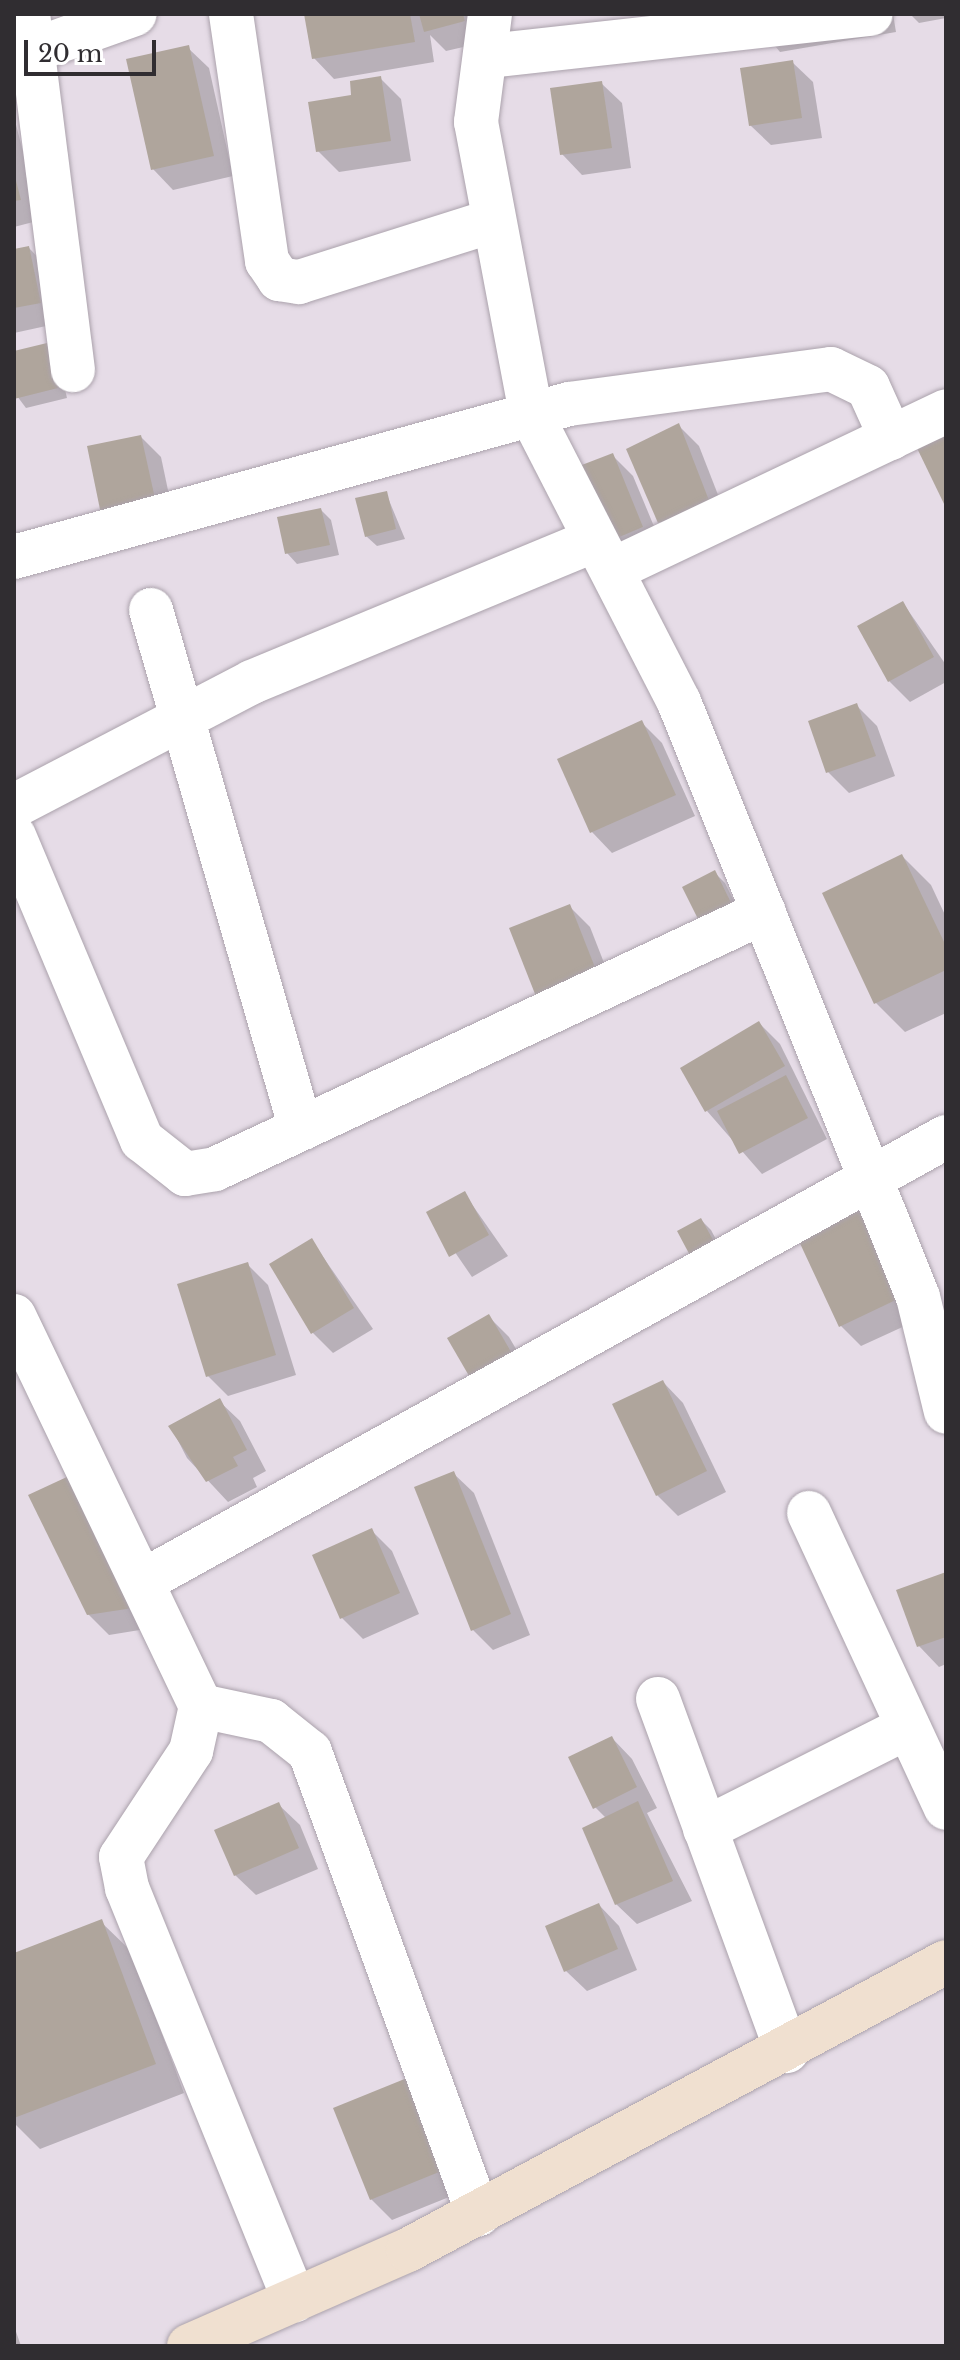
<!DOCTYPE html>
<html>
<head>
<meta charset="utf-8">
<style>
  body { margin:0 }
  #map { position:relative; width:960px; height:2360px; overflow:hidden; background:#e6dce7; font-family:"Libre Baskerville",serif }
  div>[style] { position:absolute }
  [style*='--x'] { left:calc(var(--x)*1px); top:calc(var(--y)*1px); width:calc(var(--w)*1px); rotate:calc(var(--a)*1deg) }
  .shadow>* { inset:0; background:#0003 }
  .building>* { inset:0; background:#afa59c }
  .roads { filter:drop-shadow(0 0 2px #aba2ac) drop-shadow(0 0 2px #aba2ac) }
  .minor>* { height:44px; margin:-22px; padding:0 22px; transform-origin:22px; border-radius:22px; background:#fff }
  .secondary>* { height:44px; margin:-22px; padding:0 22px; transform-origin:22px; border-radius:22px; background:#f0e0d0 }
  span { translate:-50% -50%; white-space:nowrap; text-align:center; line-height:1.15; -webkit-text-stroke:6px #fff; paint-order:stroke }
  .frame { position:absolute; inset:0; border:16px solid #302d31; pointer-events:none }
  .scale { position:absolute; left:24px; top:40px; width:132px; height:36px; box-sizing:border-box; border:4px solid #302d31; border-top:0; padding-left:10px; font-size:24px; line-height:28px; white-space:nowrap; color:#302d31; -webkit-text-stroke:6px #fff; paint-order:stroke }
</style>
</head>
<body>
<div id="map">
  <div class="shadow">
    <div style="clip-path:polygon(306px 14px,478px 14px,485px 42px,446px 51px,430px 35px,434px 62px,334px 79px,314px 58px)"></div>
    <div style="clip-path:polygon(749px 14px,893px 14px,896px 32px,780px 52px)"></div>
    <div style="clip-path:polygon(910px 14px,946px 14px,946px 18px,919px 23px)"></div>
    <div style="clip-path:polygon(188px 48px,209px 68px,233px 176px,173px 190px,153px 169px)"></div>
    <div style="clip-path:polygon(792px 62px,813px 82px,822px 138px,771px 145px,750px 125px)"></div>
    <div style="clip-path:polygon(380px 78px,401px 99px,411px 161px,339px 172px,318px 151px)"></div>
    <div style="clip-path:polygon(601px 83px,622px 103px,631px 168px,582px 175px,562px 154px)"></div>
    <div style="clip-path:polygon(14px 117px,41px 220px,14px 227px)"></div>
    <div style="clip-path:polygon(29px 248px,49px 269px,60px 323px,14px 333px,14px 251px)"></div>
    <div style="clip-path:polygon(14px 353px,57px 355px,67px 398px,26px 408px,14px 392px)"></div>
    <div style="clip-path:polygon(679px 426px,699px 446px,729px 523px,680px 543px,660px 522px)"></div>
    <div style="clip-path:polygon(141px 437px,161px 457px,177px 533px,89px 447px)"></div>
    <div style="clip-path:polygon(612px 455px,633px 476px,663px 548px,607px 542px)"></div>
    <div style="clip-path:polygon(386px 493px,405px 539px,377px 546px,366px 536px)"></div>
    <div style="clip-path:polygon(321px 510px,331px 520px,339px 555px,297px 564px,287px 553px)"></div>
    <div style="clip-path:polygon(903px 603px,946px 665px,946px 682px,910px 702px,889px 681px)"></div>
    <div style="clip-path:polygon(857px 706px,877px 726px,895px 776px,849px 793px,828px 772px)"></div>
    <div style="clip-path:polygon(642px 723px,662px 743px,695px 816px,612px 853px,592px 832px,560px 760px)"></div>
    <div style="clip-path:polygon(902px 856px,931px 885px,946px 917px,946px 1013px,905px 1032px,876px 1003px)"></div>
    <div style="clip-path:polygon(715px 873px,725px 883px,749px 931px,685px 887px)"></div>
    <div style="clip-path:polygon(569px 906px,590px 927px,617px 996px,559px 1019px)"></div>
    <div style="clip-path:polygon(759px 1023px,780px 1044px,827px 1139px,762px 1174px,707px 1111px)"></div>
    <div style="clip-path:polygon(464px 1193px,508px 1256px,472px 1277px,428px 1213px)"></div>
    <div style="clip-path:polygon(858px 1211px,878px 1231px,920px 1319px,861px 1346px,841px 1326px)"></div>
    <div style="clip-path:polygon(701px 1220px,711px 1230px,734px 1273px,679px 1232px)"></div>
    <div style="clip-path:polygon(312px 1241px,373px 1329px,333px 1353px,313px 1333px)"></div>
    <div style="clip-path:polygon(248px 1265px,268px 1285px,296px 1375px,228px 1396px,208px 1376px)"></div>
    <div style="clip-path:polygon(488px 1316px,509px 1337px,533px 1378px,474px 1380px)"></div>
    <div style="clip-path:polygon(663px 1382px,683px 1403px,726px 1492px,678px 1516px,657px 1495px)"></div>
    <div style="clip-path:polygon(219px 1401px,240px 1421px,266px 1471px,253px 1478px,257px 1487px,228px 1502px,187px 1458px,171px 1427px)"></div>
    <div style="clip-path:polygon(453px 1473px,474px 1493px,530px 1635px,493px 1650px,472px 1629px)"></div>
    <div style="clip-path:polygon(68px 1478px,152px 1628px,109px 1635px,88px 1614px)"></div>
    <div style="clip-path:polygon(372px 1531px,392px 1551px,419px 1614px,363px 1639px,342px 1618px,315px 1556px)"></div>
    <div style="clip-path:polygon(946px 1574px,946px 1664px,939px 1667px,919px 1646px)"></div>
    <div style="clip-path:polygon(612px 1738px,632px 1759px,657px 1808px,647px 1813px,692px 1901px,637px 1924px,616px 1904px,606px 1818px,595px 1807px)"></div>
    <div style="clip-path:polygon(279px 1805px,300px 1825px,318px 1869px,256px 1895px,235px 1875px)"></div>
    <div style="clip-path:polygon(599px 1905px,619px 1926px,637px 1970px,587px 1991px,566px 1971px)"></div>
    <div style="clip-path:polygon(101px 1922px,131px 1951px,184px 2093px,40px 2149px,14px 2123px,14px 1955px)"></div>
    <div style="clip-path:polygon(407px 2081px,464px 2191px,392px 2220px,371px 2199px)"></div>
    <div style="clip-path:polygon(14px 2326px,21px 2346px,14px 2346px)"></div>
  </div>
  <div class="building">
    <div style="clip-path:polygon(304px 14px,410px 14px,415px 42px,312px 59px)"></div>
    <div style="clip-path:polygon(419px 14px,463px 14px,465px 21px,424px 32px)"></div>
    <div style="clip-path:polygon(189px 45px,214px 156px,151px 170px,126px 59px)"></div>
    <div style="clip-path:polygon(793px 60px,802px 118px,749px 126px,740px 68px)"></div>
    <div style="clip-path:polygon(381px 76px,391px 141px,316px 152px,308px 102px,351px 95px,350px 81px)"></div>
    <div style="clip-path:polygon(602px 81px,612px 148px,560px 155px,550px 88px)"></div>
    <div style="clip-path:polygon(14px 173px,21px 200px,14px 201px)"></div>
    <div style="clip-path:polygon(29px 246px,41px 303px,14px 308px,14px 249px)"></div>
    <div style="clip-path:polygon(47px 343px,58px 388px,14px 399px,14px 351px)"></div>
    <div style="clip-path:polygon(679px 423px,710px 503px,658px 523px,626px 449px)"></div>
    <div style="clip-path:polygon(946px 428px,946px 508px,915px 444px)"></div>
    <div style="clip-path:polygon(141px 435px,158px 512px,103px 524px,87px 446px)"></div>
    <div style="clip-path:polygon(613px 453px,643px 527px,605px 543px,574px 468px)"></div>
    <div style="clip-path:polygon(387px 491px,396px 529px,365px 537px,355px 498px)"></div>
    <div style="clip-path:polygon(321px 508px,330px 545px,285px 554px,277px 517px)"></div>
    <div style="clip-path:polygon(903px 601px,934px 657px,888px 682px,857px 626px)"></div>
    <div style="clip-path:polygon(857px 703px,876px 756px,826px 773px,808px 721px)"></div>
    <div style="clip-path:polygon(642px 720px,676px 795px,590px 833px,557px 759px)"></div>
    <div style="clip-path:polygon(902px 854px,946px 946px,946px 970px,874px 1004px,822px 893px)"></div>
    <div style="clip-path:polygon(715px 870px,740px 921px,707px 937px,682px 887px)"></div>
    <div style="clip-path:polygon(570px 904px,598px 975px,537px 999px,509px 928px)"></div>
    <div style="clip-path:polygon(759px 1021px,785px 1066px,705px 1112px,680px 1068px)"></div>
    <div style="clip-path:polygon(786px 1075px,808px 1118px,739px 1154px,717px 1111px)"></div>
    <div style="clip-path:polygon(465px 1191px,489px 1235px,449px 1257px,426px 1212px)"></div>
    <div style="clip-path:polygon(858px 1208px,900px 1298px,839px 1327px,797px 1237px)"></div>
    <div style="clip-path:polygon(701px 1218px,725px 1262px,701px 1276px,677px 1231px)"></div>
    <div style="clip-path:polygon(312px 1238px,354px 1308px,311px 1334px,269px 1264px)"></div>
    <div style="clip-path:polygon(248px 1262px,276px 1355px,206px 1377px,177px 1284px)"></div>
    <div style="clip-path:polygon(489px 1314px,514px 1357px,472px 1381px,447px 1338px)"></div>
    <div style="clip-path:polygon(663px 1380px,707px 1471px,656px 1496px,612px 1404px)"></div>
    <div style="clip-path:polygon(220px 1398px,247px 1450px,233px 1457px,238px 1466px,206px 1482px,168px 1426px)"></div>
    <div style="clip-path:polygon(454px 1471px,511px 1614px,471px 1631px,414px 1487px)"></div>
    <div style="clip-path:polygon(69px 1476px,133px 1608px,87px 1615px,28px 1495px)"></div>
    <div style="clip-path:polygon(372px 1528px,400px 1593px,340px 1619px,312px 1555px)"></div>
    <div style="clip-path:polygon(946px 1572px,946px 1637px,917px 1647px,896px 1590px)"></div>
    <div style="clip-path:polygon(612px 1736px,637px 1787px,593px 1809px,568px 1757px)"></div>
    <div style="clip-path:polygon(638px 1801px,673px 1881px,615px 1905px,582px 1828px)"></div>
    <div style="clip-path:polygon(279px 1802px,299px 1848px,234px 1876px,214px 1830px)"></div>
    <div style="clip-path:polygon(599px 1903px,618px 1949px,564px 1972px,545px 1926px)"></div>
    <div style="clip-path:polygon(102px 1919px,156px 2064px,14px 2118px,14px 1953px)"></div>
    <div style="clip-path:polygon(407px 2078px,444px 2170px,370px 2200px,333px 2108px)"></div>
  </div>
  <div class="roads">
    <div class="minor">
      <div style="--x:28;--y:14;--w:359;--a:82.8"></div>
      <div style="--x:231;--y:14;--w:250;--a:81.7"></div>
      <div style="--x:267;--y:261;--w:22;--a:56"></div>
      <div style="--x:279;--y:279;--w:20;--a:9"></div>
      <div style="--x:299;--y:282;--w:203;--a:-17.5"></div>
      <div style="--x:490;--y:14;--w:109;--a:97.4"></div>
      <div style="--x:476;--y:122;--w:297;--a:79.3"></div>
      <div style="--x:531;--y:414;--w:324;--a:62.8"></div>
      <div style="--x:679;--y:702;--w:641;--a:68.12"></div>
      <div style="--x:918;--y:1297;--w:118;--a:76.3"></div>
      <div style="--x:489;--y:56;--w:384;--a:-6.3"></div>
      <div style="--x:14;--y:57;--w:128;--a:-19.6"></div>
      <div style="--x:14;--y:557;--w:576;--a:-15.41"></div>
      <div style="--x:569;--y:404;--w:264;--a:-7.6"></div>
      <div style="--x:831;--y:369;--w:41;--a:25.9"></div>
      <div style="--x:868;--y:387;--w:56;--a:65.7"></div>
      <div style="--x:614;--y:569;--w:368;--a:-25.4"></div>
      <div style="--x:151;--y:610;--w:540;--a:73.88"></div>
      <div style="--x:14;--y:806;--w:268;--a:-27.5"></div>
      <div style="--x:252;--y:682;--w:369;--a:-22.5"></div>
      <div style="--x:14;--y:836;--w:330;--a:67.2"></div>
      <div style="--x:142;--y:1140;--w:55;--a:38.3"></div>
      <div style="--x:185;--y:1174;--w:30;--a:-9"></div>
      <div style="--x:215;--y:1169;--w:606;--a:-25.09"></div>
      <div style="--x:14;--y:1316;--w:433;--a:64.4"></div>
      <div style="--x:201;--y:1706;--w:46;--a:102.5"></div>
      <div style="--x:191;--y:1751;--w:127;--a:123.4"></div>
      <div style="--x:121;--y:1857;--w:32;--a:79"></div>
      <div style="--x:127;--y:1888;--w:445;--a:67.9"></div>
      <div style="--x:809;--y:1513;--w:325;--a:65.1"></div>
      <div style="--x:143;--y:1581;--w:918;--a:-28.94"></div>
      <div style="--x:658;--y:1699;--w:375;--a:69.9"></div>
      <div style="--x:201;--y:1706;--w:72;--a:12.1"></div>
      <div style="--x:271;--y:1721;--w:50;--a:38.5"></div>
      <div style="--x:310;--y:1752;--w:492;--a:70"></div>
      <div style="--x:705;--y:1829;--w:227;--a:-26.7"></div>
    </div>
    <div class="secondary">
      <div style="--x:189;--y:2346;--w:239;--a:-23.7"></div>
      <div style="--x:408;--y:2250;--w:610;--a:-28.16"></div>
    </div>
  </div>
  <div class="frame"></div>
  <div class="scale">20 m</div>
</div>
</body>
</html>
